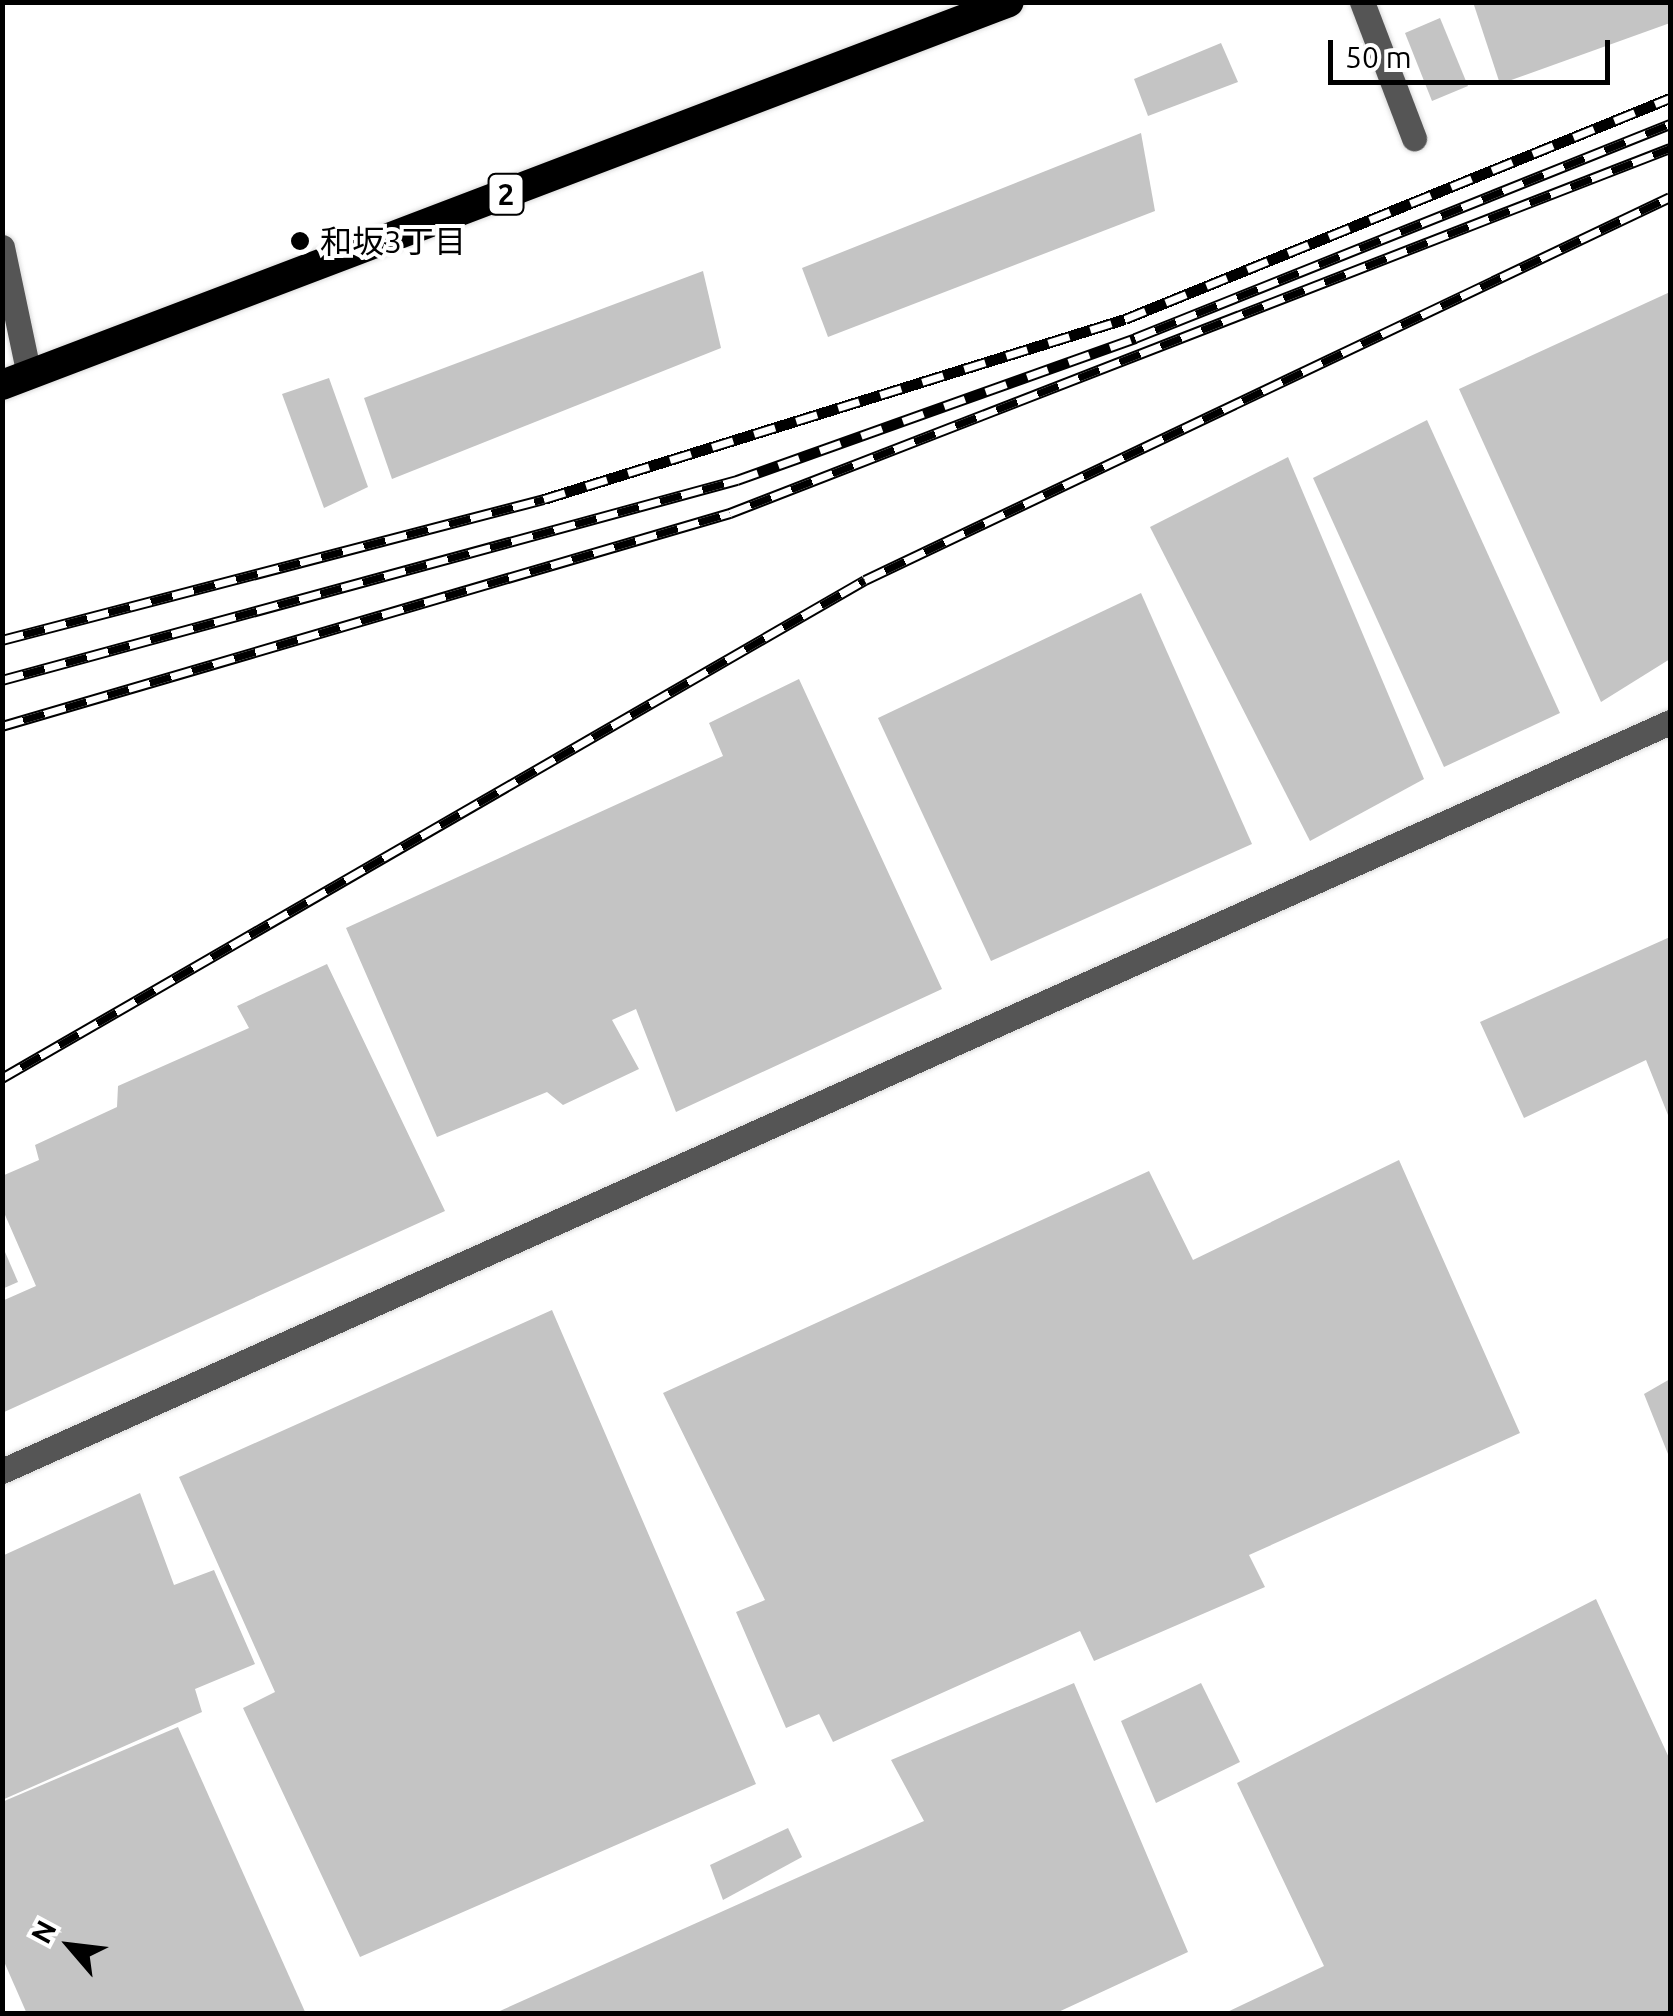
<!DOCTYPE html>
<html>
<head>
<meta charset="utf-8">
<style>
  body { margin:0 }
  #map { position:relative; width:1673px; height:2016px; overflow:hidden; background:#fff; font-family:Ubuntu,"Noto Sans JP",sans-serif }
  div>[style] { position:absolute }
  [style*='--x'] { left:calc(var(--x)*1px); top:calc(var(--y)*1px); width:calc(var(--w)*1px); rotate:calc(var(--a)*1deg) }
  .building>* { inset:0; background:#c4c4c4 }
  .roads { filter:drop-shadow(0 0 2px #dbdbdb) drop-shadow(0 0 2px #dbdbdb) }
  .minor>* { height:25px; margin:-12.5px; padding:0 12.5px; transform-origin:12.5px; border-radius:12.5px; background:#555 }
  .highway>* { height:30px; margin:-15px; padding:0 15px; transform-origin:15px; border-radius:15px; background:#000 }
  .rail>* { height:11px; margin-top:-5.5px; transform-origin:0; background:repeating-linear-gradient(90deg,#fff 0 22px,#000 0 44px); box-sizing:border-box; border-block:2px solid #000 }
  .dots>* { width:28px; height:28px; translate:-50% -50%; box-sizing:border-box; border:5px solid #fff; border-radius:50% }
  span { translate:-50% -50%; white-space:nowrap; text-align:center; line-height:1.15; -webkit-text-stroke:8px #fff; paint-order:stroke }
  .shield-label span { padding:2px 8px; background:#fff; border:2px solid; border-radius:8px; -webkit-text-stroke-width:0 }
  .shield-label { font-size:30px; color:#000; font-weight:700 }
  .poi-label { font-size:32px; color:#000 }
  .left { translate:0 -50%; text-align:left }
  .frame { position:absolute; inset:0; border:5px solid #000; pointer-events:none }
  .north { position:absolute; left:20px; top:1896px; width:100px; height:100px; -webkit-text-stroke:8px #fff; paint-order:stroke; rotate:298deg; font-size:28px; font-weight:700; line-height:40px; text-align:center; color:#000 }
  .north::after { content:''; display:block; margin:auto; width:35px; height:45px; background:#000; clip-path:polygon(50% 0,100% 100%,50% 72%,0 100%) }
  .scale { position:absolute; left:1328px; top:40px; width:282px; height:45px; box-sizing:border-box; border:5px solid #000; border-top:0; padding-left:12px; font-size:30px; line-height:35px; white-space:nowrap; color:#000; -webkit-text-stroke:8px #fff; paint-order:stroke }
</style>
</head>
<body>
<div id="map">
  <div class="building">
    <div style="clip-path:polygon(1473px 2px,1670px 2px,1670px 23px,1500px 84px)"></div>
    <div style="clip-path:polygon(1440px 18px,1468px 86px,1432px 101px,1405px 33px)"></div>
    <div style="clip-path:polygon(1221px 43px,1238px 82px,1148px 116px,1134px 79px)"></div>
    <div style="clip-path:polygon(1141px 133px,1155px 211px,828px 337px,802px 268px)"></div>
    <div style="clip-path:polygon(703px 271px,721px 348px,392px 479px,364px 398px)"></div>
    <div style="clip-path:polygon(1670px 292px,1670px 659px,1601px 702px,1459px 389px)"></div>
    <div style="clip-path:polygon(329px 378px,368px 487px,324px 508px,282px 394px)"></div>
    <div style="clip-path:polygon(1427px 420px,1560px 713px,1444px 767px,1313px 478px)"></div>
    <div style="clip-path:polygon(1288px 457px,1424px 779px,1310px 841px,1150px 527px)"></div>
    <div style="clip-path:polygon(1141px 593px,1252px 844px,991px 961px,878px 718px)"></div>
    <div style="clip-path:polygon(799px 679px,942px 989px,676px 1112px,636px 1009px,612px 1020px,639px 1069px,563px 1105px,547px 1092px,437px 1137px,346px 928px,723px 756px,709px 723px)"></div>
    <div style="clip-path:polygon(1670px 937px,1670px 1120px,1646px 1060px,1524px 1118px,1480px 1022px)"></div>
    <div style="clip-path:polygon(327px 964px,445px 1211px,2px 1413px,2px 1301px,36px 1286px,2px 1208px,2px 1176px,39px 1160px,35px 1145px,117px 1107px,118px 1086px,249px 1028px,237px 1006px)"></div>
    <div style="clip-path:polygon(1399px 1160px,1520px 1433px,1249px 1555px,1265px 1587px,1094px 1661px,1080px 1631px,833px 1742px,819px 1714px,786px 1728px,736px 1612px,765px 1600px,663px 1393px,1149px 1171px,1193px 1260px)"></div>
    <div style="clip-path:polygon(2px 1245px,18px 1282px,2px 1289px)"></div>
    <div style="clip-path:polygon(552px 1310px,756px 1784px,360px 1957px,243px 1708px,275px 1692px,179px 1477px)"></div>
    <div style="clip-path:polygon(1670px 1379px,1670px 1459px,1644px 1394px)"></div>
    <div style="clip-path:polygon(140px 1493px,174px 1585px,214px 1570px,255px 1664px,195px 1689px,202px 1712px,2px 1800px,2px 1556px)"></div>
    <div style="clip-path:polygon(1596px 1599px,1670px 1760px,1670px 2014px,1223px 2014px,1324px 1966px,1237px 1783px)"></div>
    <div style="clip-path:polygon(1074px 1683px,1188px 1952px,1054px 2014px,493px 2014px,924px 1821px,891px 1760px)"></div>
    <div style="clip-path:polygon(1201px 1683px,1240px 1762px,1156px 1803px,1121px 1721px)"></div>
    <div style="clip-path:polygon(178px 1727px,306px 2014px,27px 2014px,2px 1957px,2px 1802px)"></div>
    <div style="clip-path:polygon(788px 1828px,802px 1857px,723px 1900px,710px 1865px)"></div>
  </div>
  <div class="roads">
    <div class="minor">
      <div style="--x:1362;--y:2;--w:146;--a:69.1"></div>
      <div style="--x:2;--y:247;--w:131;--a:78.1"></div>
      <div style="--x:2;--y:1471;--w:1828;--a:-24.18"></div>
    </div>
    <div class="highway">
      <div style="--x:2;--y:385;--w:1077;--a:-20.82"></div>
    </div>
  </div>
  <div class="rail">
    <div style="--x:2;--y:640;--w:560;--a:-14.58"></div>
    <div style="--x:544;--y:499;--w:608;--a:-17.21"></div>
    <div style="--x:1125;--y:319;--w:588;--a:-22.07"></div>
    <div style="--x:2;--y:680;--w:762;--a:-15.22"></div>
    <div style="--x:737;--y:480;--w:423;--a:-19.6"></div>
    <div style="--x:1135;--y:338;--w:576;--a:-21.8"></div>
    <div style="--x:2;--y:726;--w:759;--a:-16.31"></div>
    <div style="--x:730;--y:513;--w:1008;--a:-21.22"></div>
    <div style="--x:2;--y:1078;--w:996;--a:-29.99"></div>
    <div style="--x:865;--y:580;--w:891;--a:-25.44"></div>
  </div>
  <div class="dots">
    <div style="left:300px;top:241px;background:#000"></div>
  </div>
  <div class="shield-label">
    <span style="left:506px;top:194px">2</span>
  </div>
  <div class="poi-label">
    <span class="left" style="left:320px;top:241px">和坂3丁目</span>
  </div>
  <div class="frame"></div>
  <div class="north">N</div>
  <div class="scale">50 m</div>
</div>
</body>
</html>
